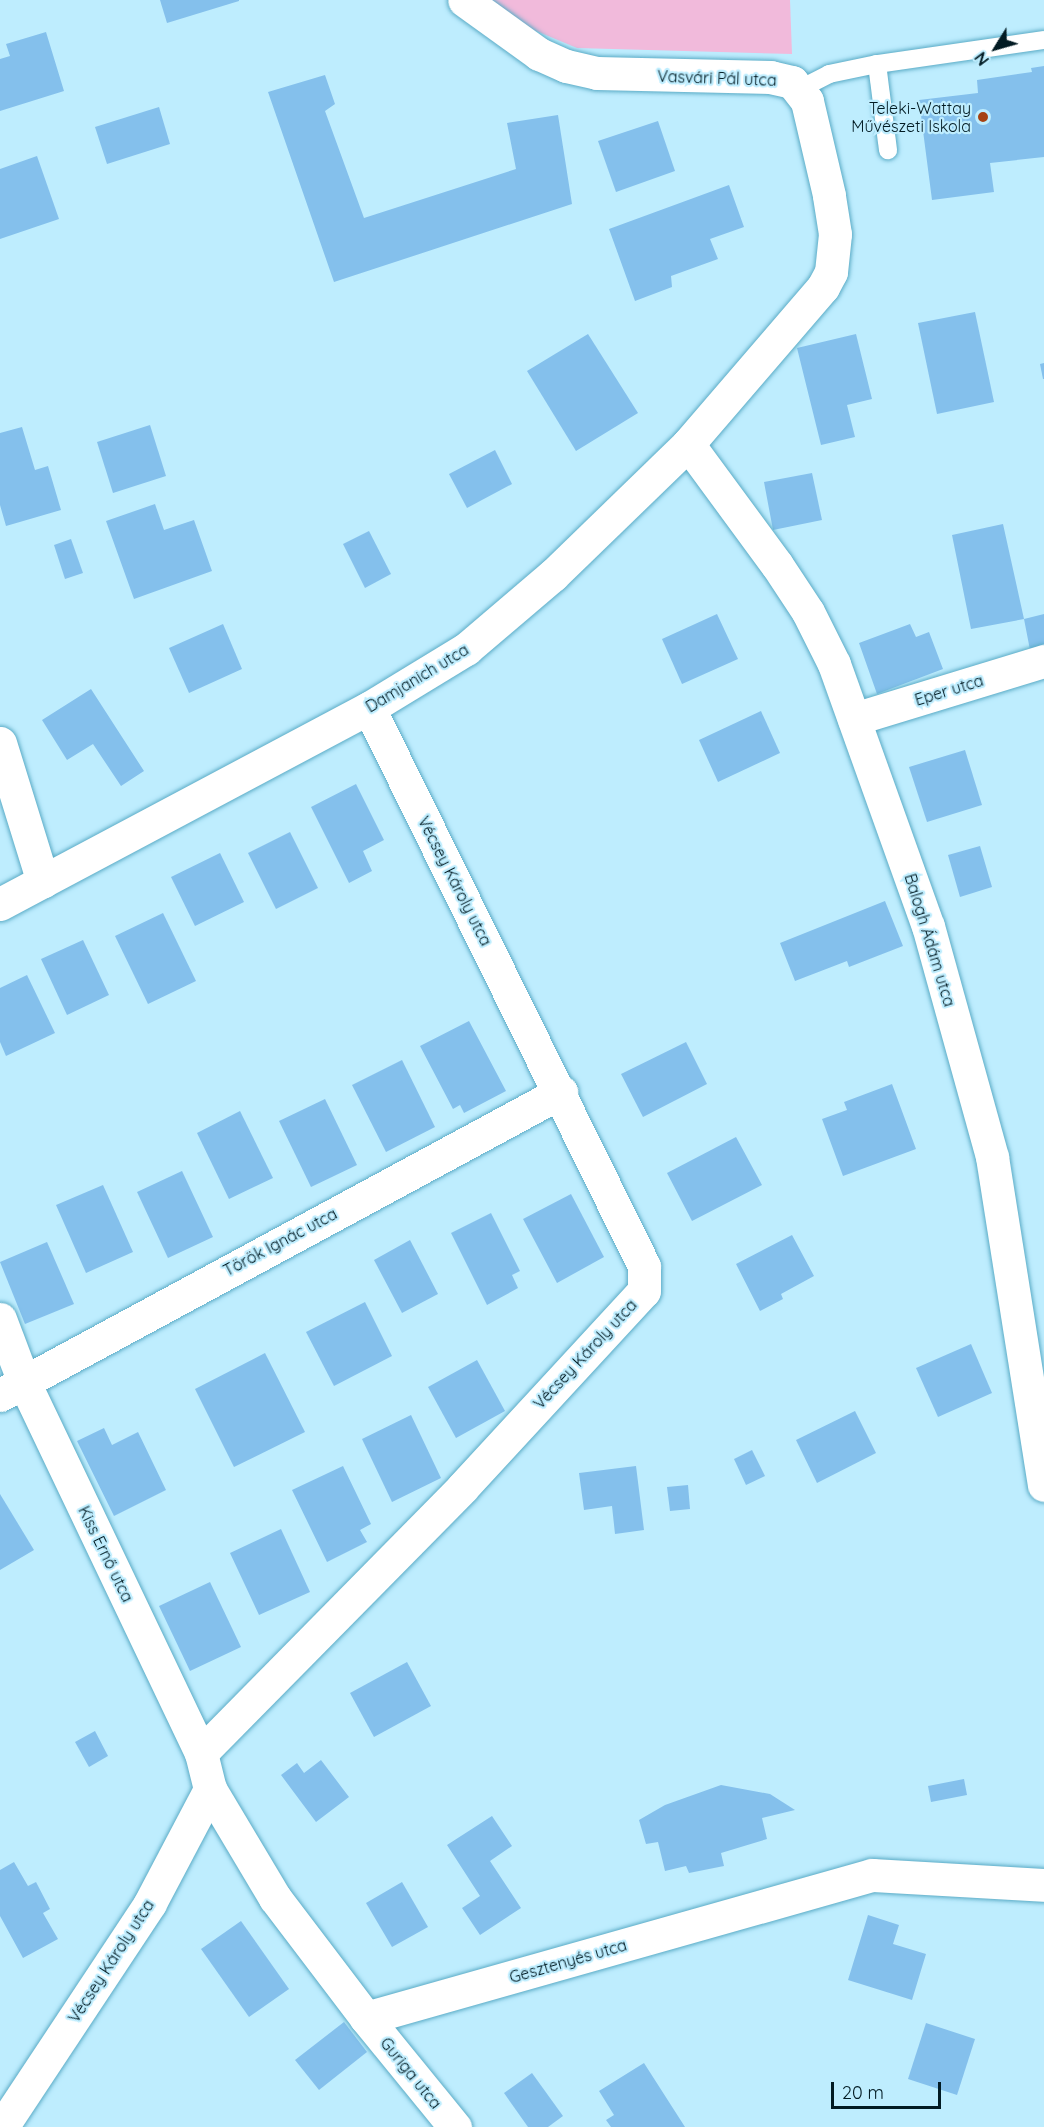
<!DOCTYPE html>
<html>
<head>
<meta charset="utf-8">
<style>
  body { margin:0 }
  #map { position:relative; width:1044px; height:2127px; overflow:hidden; background:#beedfe; font-family:Quicksand,sans-serif }
  div>[style] { position:absolute }
  [style*='--x'] { left:calc(var(--x)*1px); top:calc(var(--y)*1px); width:calc(var(--w)*1px); rotate:calc(var(--a)*1deg) }
  .green>* { inset:0; background:#f1badb }
  .building>* { inset:0; background:#84c0ec }
  .roads { filter:drop-shadow(0 0 2px #5aabc6) drop-shadow(0 0 2px #5aabc6) }
  .lane>* { height:18px; margin:-9px; padding:0 9px; transform-origin:9px; border-radius:9px; background:#fff }
  .street>* { height:33px; margin:-16.5px; padding:0 16.5px; transform-origin:16.5px; border-radius:16.5px; background:#fff }
  .dots>* { width:16px; height:16px; translate:-50% -50%; box-sizing:border-box; border:3px solid #beedfe; border-radius:50% }
  span { translate:-50% -50%; white-space:nowrap; text-align:center; line-height:1.15; -webkit-text-stroke:4.5px #beedfe; paint-order:stroke }
  .street-label { font-size:16px; color:#021b23 }
  .poi-label { font-size:16px; color:#021b23 }
  .right { translate:-100% -50%; text-align:right }
  .north { position:absolute; left:966px; top:18px; width:60px; height:60px; -webkit-text-stroke:4px #beedfe; paint-order:stroke; rotate:233deg; font-size:16px; font-weight:700; line-height:24px; text-align:center; color:#021b23 }
  .north::after { content:''; display:block; margin:auto; width:21px; height:27px; background:#021b23; clip-path:polygon(50% 0,100% 100%,50% 72%,0 100%) }
  .scale { position:absolute; left:831px; top:2082px; width:110px; height:27px; box-sizing:border-box; border:3px solid #021b23; border-top:0; padding-left:8px; font-size:18px; line-height:21px; white-space:nowrap; color:#021b23; -webkit-text-stroke:4px #beedfe; paint-order:stroke }
</style>
</head>
<body>
<div id="map">
  <div class="green">
    <div style="clip-path:polygon(486px 0,790px 0,792px 54px,577px 48px,505px 18px)"></div>
  </div>
  <div class="building">
    <div style="clip-path:polygon(160px 0,239px 0,239px 1px,167px 23px)"></div>
    <div style="clip-path:polygon(46px 32px,64px 91px,0 111px,0 59px,10px 56px,6px 44px)"></div>
    <div style="clip-path:polygon(1044px 66px,1044px 157px,990px 163px,994px 192px,932px 200px,919px 100px,978px 93px,977px 80px,1032px 72px,1031px 68px)"></div>
    <div style="clip-path:polygon(325px 75px,335px 104px,325px 111px,364px 218px,516px 169px,507px 123px,558px 115px,572px 204px,334px 282px,268px 92px)"></div>
    <div style="clip-path:polygon(159px 107px,170px 144px,107px 164px,95px 127px)"></div>
    <div style="clip-path:polygon(658px 121px,675px 171px,616px 192px,598px 141px)"></div>
    <div style="clip-path:polygon(37px 156px,59px 219px,0 239px,0 169px)"></div>
    <div style="clip-path:polygon(729px 185px,744px 227px,710px 239px,718px 259px,671px 276px,672px 287px,635px 301px,609px 229px)"></div>
    <div style="clip-path:polygon(975px 312px,994px 402px,937px 414px,918px 323px)"></div>
    <div style="clip-path:polygon(588px 334px,638px 413px,576px 451px,527px 371px)"></div>
    <div style="clip-path:polygon(856px 334px,872px 399px,847px 405px,855px 437px,821px 445px,797px 348px)"></div>
    <div style="clip-path:polygon(1044px 363px,1044px 379px,1043px 379px,1040px 364px)"></div>
    <div style="clip-path:polygon(150px 425px,166px 476px,113px 493px,97px 442px)"></div>
    <div style="clip-path:polygon(22px 427px,35px 470px,48px 466px,61px 510px,6px 526px,0 505px,0 433px)"></div>
    <div style="clip-path:polygon(495px 450px,512px 484px,467px 508px,449px 474px)"></div>
    <div style="clip-path:polygon(812px 473px,822px 520px,773px 530px,764px 482px)"></div>
    <div style="clip-path:polygon(155px 504px,164px 530px,194px 520px,212px 571px,134px 599px,106px 521px)"></div>
    <div style="clip-path:polygon(1003px 524px,1024px 619px,1044px 614px,1044px 647px,1030px 650px,1024px 619px,971px 629px,952px 535px)"></div>
    <div style="clip-path:polygon(369px 531px,391px 574px,365px 588px,343px 544px)"></div>
    <div style="clip-path:polygon(71px 539px,83px 573px,65px 579px,54px 545px)"></div>
    <div style="clip-path:polygon(717px 614px,738px 659px,682px 684px,662px 639px)"></div>
    <div style="clip-path:polygon(223px 624px,242px 669px,189px 693px,169px 648px)"></div>
    <div style="clip-path:polygon(910px 624px,916px 637px,929px 632px,943px 669px,877px 694px,859px 643px)"></div>
    <div style="clip-path:polygon(91px 689px,144px 771px,121px 786px,93px 744px,67px 760px,42px 720px)"></div>
    <div style="clip-path:polygon(761px 711px,780px 753px,718px 782px,699px 740px)"></div>
    <div style="clip-path:polygon(965px 750px,982px 805px,927px 822px,909px 767px)"></div>
    <div style="clip-path:polygon(356px 784px,384px 840px,363px 851px,372px 871px,349px 883px,311px 807px)"></div>
    <div style="clip-path:polygon(290px 832px,318px 888px,276px 909px,248px 853px)"></div>
    <div style="clip-path:polygon(980px 846px,992px 887px,960px 897px,948px 855px)"></div>
    <div style="clip-path:polygon(220px 853px,244px 902px,195px 926px,171px 877px)"></div>
    <div style="clip-path:polygon(885px 901px,903px 946px,849px 967px,847px 961px,795px 981px,780px 943px)"></div>
    <div style="clip-path:polygon(163px 913px,196px 981px,148px 1004px,115px 936px)"></div>
    <div style="clip-path:polygon(83px 940px,109px 995px,67px 1015px,41px 959px)"></div>
    <div style="clip-path:polygon(27px 975px,55px 1033px,6px 1056px,0 1042px,0 988px)"></div>
    <div style="clip-path:polygon(469px 1021px,506px 1091px,464px 1113px,460px 1105px,453px 1109px,420px 1046px)"></div>
    <div style="clip-path:polygon(686px 1042px,707px 1084px,643px 1117px,621px 1074px)"></div>
    <div style="clip-path:polygon(402px 1060px,435px 1127px,386px 1152px,352px 1085px)"></div>
    <div style="clip-path:polygon(892px 1084px,916px 1149px,843px 1176px,822px 1119px,847px 1110px,844px 1102px)"></div>
    <div style="clip-path:polygon(325px 1099px,357px 1165px,311px 1187px,279px 1121px)"></div>
    <div style="clip-path:polygon(240px 1111px,273px 1178px,229px 1199px,197px 1133px)"></div>
    <div style="clip-path:polygon(736px 1137px,762px 1185px,692px 1221px,667px 1173px)"></div>
    <div style="clip-path:polygon(182px 1171px,213px 1237px,168px 1258px,137px 1192px)"></div>
    <div style="clip-path:polygon(103px 1185px,133px 1252px,86px 1273px,56px 1205px)"></div>
    <div style="clip-path:polygon(571px 1194px,604px 1257px,557px 1283px,523px 1219px)"></div>
    <div style="clip-path:polygon(491px 1213px,520px 1271px,512px 1275px,518px 1288px,487px 1305px,451px 1233px)"></div>
    <div style="clip-path:polygon(792px 1235px,814px 1276px,781px 1294px,783px 1299px,760px 1311px,736px 1264px)"></div>
    <div style="clip-path:polygon(410px 1240px,438px 1294px,402px 1313px,374px 1260px)"></div>
    <div style="clip-path:polygon(47px 1242px,74px 1304px,25px 1324px,0 1262px)"></div>
    <div style="clip-path:polygon(365px 1302px,392px 1356px,334px 1386px,306px 1332px)"></div>
    <div style="clip-path:polygon(971px 1344px,992px 1393px,938px 1417px,916px 1368px)"></div>
    <div style="clip-path:polygon(265px 1353px,305px 1432px,234px 1467px,195px 1389px)"></div>
    <div style="clip-path:polygon(477px 1360px,505px 1411px,456px 1438px,428px 1387px)"></div>
    <div style="clip-path:polygon(855px 1411px,876px 1453px,817px 1483px,796px 1440px)"></div>
    <div style="clip-path:polygon(411px 1415px,441px 1478px,392px 1502px,362px 1439px)"></div>
    <div style="clip-path:polygon(104px 1428px,112px 1445px,138px 1432px,166px 1490px,114px 1516px,77px 1441px)"></div>
    <div style="clip-path:polygon(752px 1450px,765px 1476px,746px 1485px,734px 1459px)"></div>
    <div style="clip-path:polygon(343px 1466px,371px 1524px,360px 1530px,367px 1542px,327px 1562px,292px 1490px)"></div>
    <div style="clip-path:polygon(636px 1466px,644px 1530px,615px 1534px,612px 1506px,584px 1510px,579px 1473px)"></div>
    <div style="clip-path:polygon(688px 1485px,690px 1509px,670px 1511px,667px 1487px)"></div>
    <div style="clip-path:polygon(0 1494px,34px 1550px,0 1570px)"></div>
    <div style="clip-path:polygon(281px 1529px,310px 1592px,259px 1615px,230px 1553px)"></div>
    <div style="clip-path:polygon(210px 1582px,241px 1647px,190px 1671px,159px 1606px)"></div>
    <div style="clip-path:polygon(407px 1662px,431px 1706px,374px 1737px,350px 1693px)"></div>
    <div style="clip-path:polygon(95px 1731px,108px 1756px,89px 1767px,75px 1742px)"></div>
    <div style="clip-path:polygon(321px 1760px,349px 1797px,316px 1822px,281px 1775px,297px 1763px,304px 1773px)"></div>
    <div style="clip-path:polygon(964px 1779px,967px 1795px,931px 1802px,928px 1786px)"></div>
    <div style="clip-path:polygon(721px 1785px,770px 1794px,795px 1810px,762px 1818px,767px 1839px,721px 1853px,724px 1866px,689px 1873px,686px 1866px,665px 1871px,658px 1842px,646px 1844px,639px 1820px,665px 1805px)"></div>
    <div style="clip-path:polygon(492px 1816px,512px 1846px,490px 1861px,521px 1908px,480px 1935px,462px 1908px,480px 1896px,447px 1845px)"></div>
    <div style="clip-path:polygon(14px 1862px,28px 1886px,36px 1882px,50px 1909px,43px 1913px,58px 1939px,23px 1958px,0 1916px,0 1870px)"></div>
    <div style="clip-path:polygon(402px 1882px,428px 1927px,392px 1947px,366px 1903px)"></div>
    <div style="clip-path:polygon(868px 1915px,899px 1925px,893px 1944px,926px 1954px,912px 2000px,848px 1980px)"></div>
    <div style="clip-path:polygon(241px 1921px,289px 1989px,249px 2017px,201px 1949px)"></div>
    <div style="clip-path:polygon(344px 2022px,367px 2052px,319px 2090px,295px 2060px)"></div>
    <div style="clip-path:polygon(926px 2023px,975px 2039px,957px 2095px,908px 2079px)"></div>
    <div style="clip-path:polygon(644px 2063px,685px 2127px,611px 2127px,606px 2120px,614px 2115px,599px 2091px)"></div>
    <div style="clip-path:polygon(532px 2073px,563px 2116px,548px 2127px,528px 2127px,504px 2093px)"></div>
  </div>
  <div class="roads">
    <div class="lane">
      <div style="--x:877;--y:64;--w:87;--a:82.7"></div>
      <div style="--x:800;--y:89;--w:33;--a:-27"></div>
      <div style="--x:829;--y:74;--w:49;--a:-11.8"></div>
      <div style="--x:877;--y:64;--w:169;--a:-8.2"></div>
    </div>
    <div class="street">
      <div style="--x:688;--y:444;--w:150;--a:53.7"></div>
      <div style="--x:777;--y:565;--w:56;--a:56.6"></div>
      <div style="--x:808;--y:612;--w:58;--a:63.4"></div>
      <div style="--x:834;--y:664;--w:278;--a:70.3"></div>
      <div style="--x:928;--y:926;--w:240;--a:74.5"></div>
      <div style="--x:992;--y:1157;--w:332;--a:81"></div>
      <div style="--x:854;--y:719;--w:199;--a:-17"></div>
      <div style="--x:0;--y:743;--w:145;--a:72.8"></div>
      <div style="--x:0;--y:904;--w:418;--a:-28"></div>
      <div style="--x:369;--y:708;--w:114;--a:-31.3"></div>
      <div style="--x:466;--y:649;--w:114;--a:-40.4"></div>
      <div style="--x:553;--y:575;--w:188;--a:-44.1"></div>
      <div style="--x:688;--y:444;--w:207;--a:-49.3"></div>
      <div style="--x:823;--y:287;--w:17;--a:-62"></div>
      <div style="--x:831;--y:272;--w:38;--a:-84"></div>
      <div style="--x:835;--y:234;--w:39;--a:-99"></div>
      <div style="--x:829;--y:195;--w:97;--a:-103.2"></div>
      <div style="--x:807;--y:101;--w:24;--a:-128"></div>
      <div style="--x:792;--y:82;--w:22;--a:-167"></div>
      <div style="--x:771;--y:77;--w:174;--a:-178.7"></div>
      <div style="--x:597;--y:73;--w:32;--a:-167"></div>
      <div style="--x:566;--y:66;--w:30;--a:-156"></div>
      <div style="--x:539;--y:54;--w:92;--a:-144.2"></div>
      <div style="--x:0;--y:1319;--w:65;--a:69.3"></div>
      <div style="--x:23;--y:1380;--w:413;--a:64.5"></div>
      <div style="--x:201;--y:1753;--w:37;--a:76"></div>
      <div style="--x:210;--y:1789;--w:127;--a:59.2"></div>
      <div style="--x:275;--y:1898;--w:151;--a:52.8"></div>
      <div style="--x:366;--y:2018;--w:526;--a:-15.78"></div>
      <div style="--x:872;--y:1875;--w:172;--a:3.3"></div>
      <div style="--x:0;--y:1395;--w:638;--a:-28.37"></div>
      <div style="--x:201;--y:1753;--w:372;--a:-45.4"></div>
      <div style="--x:462;--y:1488;--w:268;--a:-47.3"></div>
      <div style="--x:644;--y:1291;--w:25;--a:-90"></div>
      <div style="--x:644;--y:1266;--w:622;--a:-116.24"></div>
      <div style="--x:366;--y:2018;--w:141;--a:50.8"></div>
      <div style="--x:2;--y:2127;--w:268;--a:-56.5"></div>
      <div style="--x:150;--y:1903;--w:129;--a:-62.2"></div>
    </div>
  </div>
  <div class="dots">
    <div style="left:983px;top:117px;background:#a64212"></div>
  </div>
  <div class="street-label">
    <span style="left:717px;top:78px;rotate:2deg">Vasvári Pál utca</span>
    <span style="left:417px;top:678px;rotate:-31deg">Damjanich utca</span>
    <span style="left:949px;top:690px;rotate:-17deg">Eper utca</span>
    <span style="left:455px;top:881px;rotate:63deg">Vécsey Károly utca</span>
    <span style="left:930px;top:940px;rotate:73deg">Balogh Ádám utca</span>
    <span style="left:280px;top:1242px;rotate:-28deg">Török Ignác utca</span>
    <span style="left:585px;top:1354px;rotate:-47deg">Vécsey Károly utca</span>
    <span style="left:106px;top:1554px;rotate:64deg">Kiss Ernő utca</span>
    <span style="left:111px;top:1961px;rotate:-57deg">Vécsey Károly utca</span>
    <span style="left:568px;top:1961px;rotate:-16deg">Gesztenyés utca</span>
    <span style="left:411px;top:2073px;rotate:51deg">Guriga utca</span>
  </div>
  <div class="poi-label">
    <span class="right" style="left:971px;top:117px">Teleki-Wattay<br>Művészeti Iskola</span>
  </div>
  <div class="north">N</div>
  <div class="scale">20 m</div>
</div>
</body>
</html>
